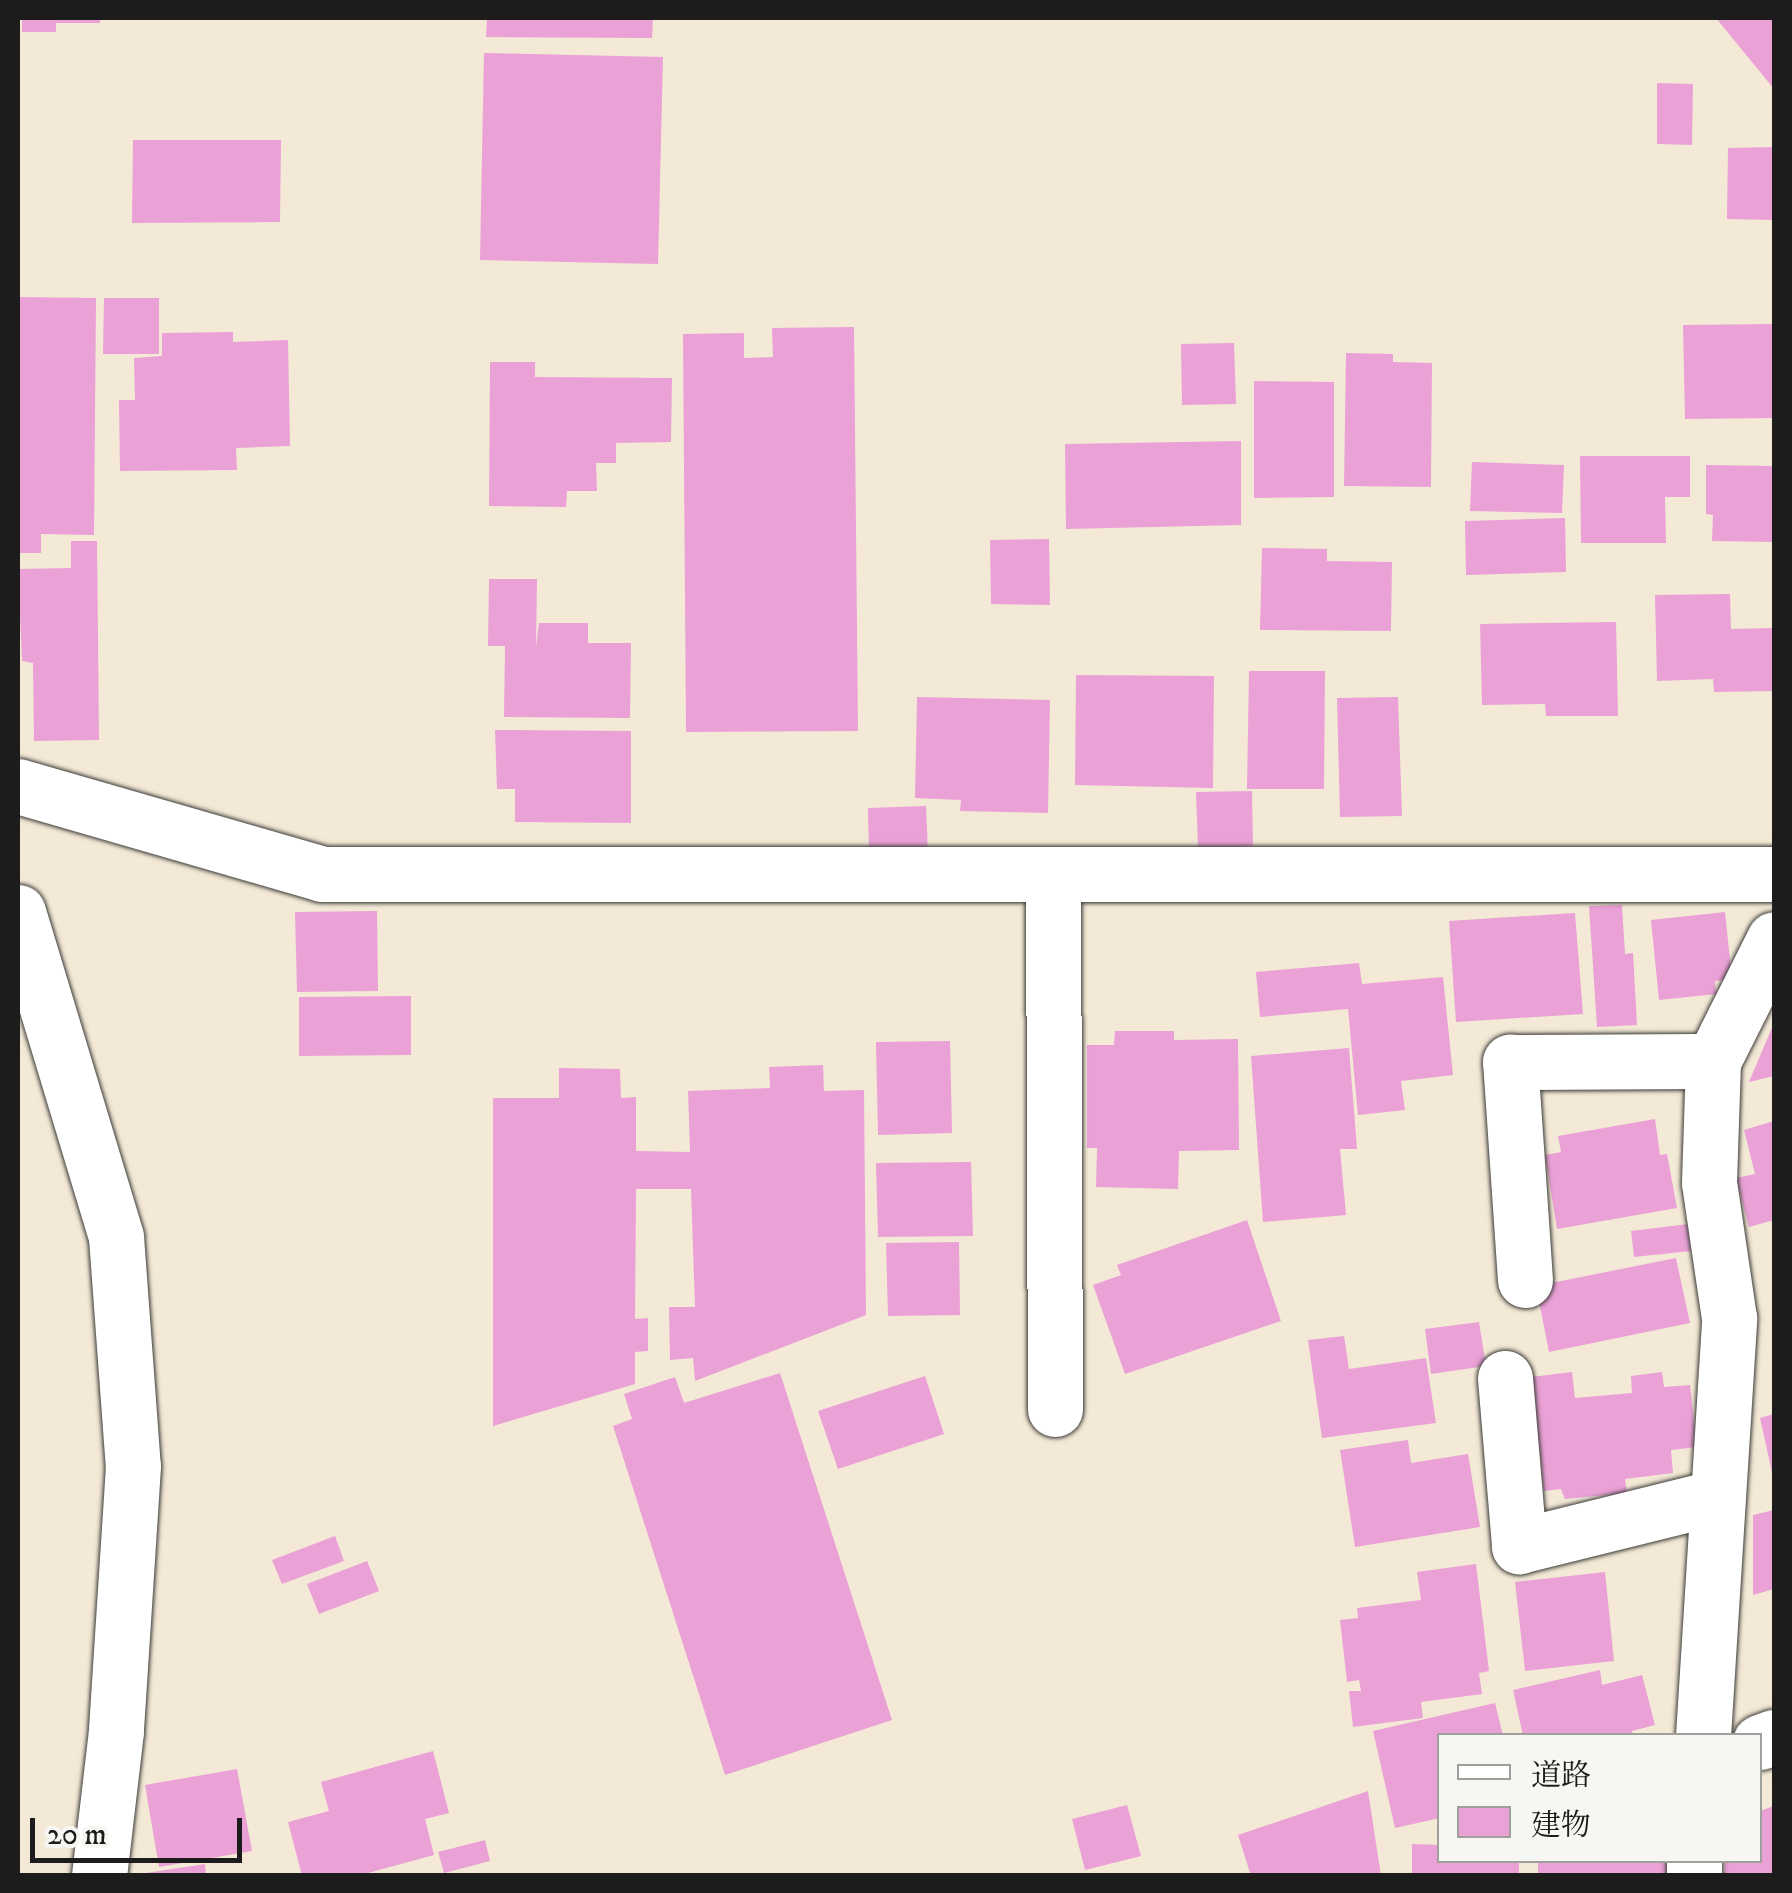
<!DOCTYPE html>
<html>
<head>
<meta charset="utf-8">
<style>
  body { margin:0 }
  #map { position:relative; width:1792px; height:1893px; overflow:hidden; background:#f3e9d6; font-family:"IM FELL DW Pica","Noto Serif JP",serif }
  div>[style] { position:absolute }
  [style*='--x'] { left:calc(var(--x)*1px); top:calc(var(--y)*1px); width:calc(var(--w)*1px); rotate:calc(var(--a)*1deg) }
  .building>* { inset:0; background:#eaa1d6 }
  .roads { filter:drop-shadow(0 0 2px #3c3b38) drop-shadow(0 0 2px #3c3b38) }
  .minor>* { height:55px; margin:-27.5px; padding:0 27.5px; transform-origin:27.5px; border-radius:27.5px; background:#fff }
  span { translate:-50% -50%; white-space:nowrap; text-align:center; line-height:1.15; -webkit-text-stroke:8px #f6f6f2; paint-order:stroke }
  .frame { position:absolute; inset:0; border:20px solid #1c1c1c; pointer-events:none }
  .legend { position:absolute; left:1437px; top:1733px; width:325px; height:130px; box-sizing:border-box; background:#f6f6f2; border:2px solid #9f9f9c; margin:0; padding:12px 18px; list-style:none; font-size:30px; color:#1c1c1c }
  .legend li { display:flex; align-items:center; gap:20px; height:50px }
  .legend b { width:50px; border:2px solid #9f9f9c }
  .scale { position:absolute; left:30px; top:1818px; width:212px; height:45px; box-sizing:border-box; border:5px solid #1c1c1c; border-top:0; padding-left:12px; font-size:30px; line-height:35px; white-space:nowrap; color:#1c1c1c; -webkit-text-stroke:8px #f6f6f2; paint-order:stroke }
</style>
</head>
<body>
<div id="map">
  <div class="building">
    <div style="clip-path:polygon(22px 18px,100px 18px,100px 23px,56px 23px,56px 32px,22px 32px)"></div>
    <div style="clip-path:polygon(487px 18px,653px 18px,652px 38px,486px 37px)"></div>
    <div style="clip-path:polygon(1716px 18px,1774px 18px,1774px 89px)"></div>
    <div style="clip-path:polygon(484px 53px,663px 57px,658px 264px,480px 260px)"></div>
    <div style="clip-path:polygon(1657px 83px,1693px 84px,1692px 145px,1657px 144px)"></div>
    <div style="clip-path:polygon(133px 140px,281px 140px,280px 222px,132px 223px)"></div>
    <div style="clip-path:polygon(1774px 147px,1774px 220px,1727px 219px,1728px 148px)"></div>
    <div style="clip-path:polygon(18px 297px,96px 298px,94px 535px,41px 534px,41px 553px,18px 553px)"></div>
    <div style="clip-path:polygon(104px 298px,159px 298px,159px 354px,103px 354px)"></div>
    <div style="clip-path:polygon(1774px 324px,1774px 418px,1685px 419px,1683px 325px)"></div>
    <div style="clip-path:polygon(854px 327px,858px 731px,686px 732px,683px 334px,744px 333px,744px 358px,773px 357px,772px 328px)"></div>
    <div style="clip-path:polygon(233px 332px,233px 342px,288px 340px,290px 446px,236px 448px,237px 470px,120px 471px,119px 400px,135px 400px,134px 358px,162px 356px,162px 333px)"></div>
    <div style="clip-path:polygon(1234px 343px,1236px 404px,1182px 405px,1181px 344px)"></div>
    <div style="clip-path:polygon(1346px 353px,1393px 354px,1393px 362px,1432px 363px,1431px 487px,1344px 486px)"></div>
    <div style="clip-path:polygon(490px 362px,535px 362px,535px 377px,672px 378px,671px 442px,616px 443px,616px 463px,596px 463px,597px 491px,567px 491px,566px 507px,489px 506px)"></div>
    <div style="clip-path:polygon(1254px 381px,1334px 382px,1334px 497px,1254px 498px)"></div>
    <div style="clip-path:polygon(1241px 441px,1241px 525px,1066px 529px,1065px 444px)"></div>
    <div style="clip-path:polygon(1580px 456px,1690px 456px,1690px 497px,1665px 497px,1666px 543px,1581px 543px)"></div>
    <div style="clip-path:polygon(1472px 462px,1564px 465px,1562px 513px,1470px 511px)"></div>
    <div style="clip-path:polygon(1706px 465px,1774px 466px,1774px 542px,1712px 541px,1713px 515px,1706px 514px)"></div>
    <div style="clip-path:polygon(1565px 518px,1566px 572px,1466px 575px,1465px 521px)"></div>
    <div style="clip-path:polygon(1049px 539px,1050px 605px,991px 604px,990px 540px)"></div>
    <div style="clip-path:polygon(71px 541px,97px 541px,99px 740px,34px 741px,33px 663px,22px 661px,18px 569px,71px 568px)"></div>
    <div style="clip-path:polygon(1262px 548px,1327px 549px,1327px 561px,1392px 562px,1391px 631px,1260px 630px)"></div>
    <div style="clip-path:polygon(489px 579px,537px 579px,536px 646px,539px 623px,588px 623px,588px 643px,631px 643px,630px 718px,504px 717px,505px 646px,488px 646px)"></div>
    <div style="clip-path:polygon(1730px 594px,1731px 629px,1774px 628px,1774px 691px,1714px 692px,1713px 679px,1657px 681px,1655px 595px)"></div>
    <div style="clip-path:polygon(1616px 622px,1618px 716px,1546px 716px,1545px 704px,1482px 705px,1480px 624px)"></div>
    <div style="clip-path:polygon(1249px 671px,1325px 671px,1324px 789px,1247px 789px)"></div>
    <div style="clip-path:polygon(1076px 675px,1214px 676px,1213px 788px,1075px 785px)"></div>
    <div style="clip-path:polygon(917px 697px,1050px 700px,1048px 813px,960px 811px,961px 800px,915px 798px)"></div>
    <div style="clip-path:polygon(1398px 697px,1402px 816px,1340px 817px,1337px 698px)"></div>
    <div style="clip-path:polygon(495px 730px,631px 731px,631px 823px,515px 822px,515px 789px,497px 789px)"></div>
    <div style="clip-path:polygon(1252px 791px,1253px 846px,1198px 848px,1196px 792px)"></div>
    <div style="clip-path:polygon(926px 806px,928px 853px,869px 855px,868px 808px)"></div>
    <div style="clip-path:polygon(1622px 905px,1625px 954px,1633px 953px,1637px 1025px,1597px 1027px,1589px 906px)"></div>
    <div style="clip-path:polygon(377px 911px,378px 991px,297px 992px,295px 912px)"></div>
    <div style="clip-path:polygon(1725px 912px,1732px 979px,1715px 981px,1716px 994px,1659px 1000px,1651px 920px)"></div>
    <div style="clip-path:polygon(1575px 913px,1583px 1014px,1456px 1022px,1449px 921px)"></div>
    <div style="clip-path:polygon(1359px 963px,1362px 984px,1443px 977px,1453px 1075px,1401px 1081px,1405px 1110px,1358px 1115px,1348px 1009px,1260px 1017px,1256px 972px)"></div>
    <div style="clip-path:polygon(411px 996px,411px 1055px,299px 1056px,299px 997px)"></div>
    <div style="clip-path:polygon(1774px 1023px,1774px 1076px,1749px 1082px)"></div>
    <div style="clip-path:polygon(1115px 1031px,1174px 1031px,1174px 1040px,1238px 1039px,1239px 1150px,1179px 1151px,1178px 1189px,1096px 1187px,1097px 1148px,1087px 1148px,1087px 1045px,1114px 1045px)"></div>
    <div style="clip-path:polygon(950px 1041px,952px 1133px,878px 1135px,876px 1042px)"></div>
    <div style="clip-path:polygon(1349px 1048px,1357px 1149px,1340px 1149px,1346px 1215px,1263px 1222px,1251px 1056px)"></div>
    <div style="clip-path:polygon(823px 1065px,824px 1091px,864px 1090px,866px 1315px,695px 1381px,693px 1358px,670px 1360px,669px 1307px,695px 1307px,691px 1189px,636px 1189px,635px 1319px,648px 1318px,648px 1351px,635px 1352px,635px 1384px,493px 1426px,493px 1098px,559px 1098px,559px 1068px,620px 1069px,621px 1098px,636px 1097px,636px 1151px,690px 1152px,688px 1091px,770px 1088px,769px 1067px)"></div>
    <div style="clip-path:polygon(1655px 1119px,1660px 1155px,1667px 1154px,1677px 1208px,1557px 1229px,1545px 1155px,1561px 1152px,1558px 1136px)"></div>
    <div style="clip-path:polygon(1774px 1121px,1774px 1220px,1749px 1227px,1736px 1178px,1755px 1174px,1744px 1130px)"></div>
    <div style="clip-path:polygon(971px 1162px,973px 1236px,878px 1237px,876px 1163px)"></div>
    <div style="clip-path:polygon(1247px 1220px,1281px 1321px,1125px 1374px,1093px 1285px,1121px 1275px,1117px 1265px)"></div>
    <div style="clip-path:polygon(1688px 1224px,1691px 1251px,1634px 1257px,1631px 1231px)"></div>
    <div style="clip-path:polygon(959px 1242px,960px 1315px,888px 1316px,886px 1243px)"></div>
    <div style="clip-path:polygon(1676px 1258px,1690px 1323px,1549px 1352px,1536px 1286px)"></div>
    <div style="clip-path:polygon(1479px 1322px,1486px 1366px,1431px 1374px,1425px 1329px)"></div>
    <div style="clip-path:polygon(1344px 1336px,1349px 1369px,1426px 1358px,1436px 1423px,1322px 1438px,1308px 1340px)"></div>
    <div style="clip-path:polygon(1572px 1372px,1575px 1398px,1632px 1393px,1631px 1376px,1662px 1372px,1664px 1387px,1690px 1385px,1697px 1447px,1671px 1450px,1673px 1473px,1625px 1479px,1627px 1493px,1565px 1499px,1561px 1489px,1544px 1491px,1531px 1377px)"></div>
    <div style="clip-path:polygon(780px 1373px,892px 1720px,725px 1775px,613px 1426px,632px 1419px,624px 1394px,675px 1377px,684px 1403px)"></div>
    <div style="clip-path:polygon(925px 1376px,944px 1434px,838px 1469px,818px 1411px)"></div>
    <div style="clip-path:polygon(1774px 1414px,1774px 1477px,1773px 1477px,1760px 1418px)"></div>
    <div style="clip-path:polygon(1408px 1440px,1411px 1463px,1468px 1454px,1480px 1527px,1355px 1547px,1340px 1450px)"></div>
    <div style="clip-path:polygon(1774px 1510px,1774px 1589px,1753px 1595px,1753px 1515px)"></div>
    <div style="clip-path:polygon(335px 1536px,344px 1561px,282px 1584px,272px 1560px)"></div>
    <div style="clip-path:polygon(367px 1561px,379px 1591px,319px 1614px,307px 1584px)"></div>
    <div style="clip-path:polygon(1476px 1564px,1489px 1671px,1479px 1673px,1482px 1694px,1421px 1702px,1423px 1718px,1353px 1727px,1349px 1691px,1361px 1691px,1359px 1680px,1347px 1682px,1340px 1620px,1358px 1618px,1357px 1608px,1421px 1600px,1417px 1572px)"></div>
    <div style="clip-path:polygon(1605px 1572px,1614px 1661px,1525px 1671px,1515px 1582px)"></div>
    <div style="clip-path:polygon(1600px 1670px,1602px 1685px,1642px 1675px,1655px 1725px,1632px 1731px,1633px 1736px,1523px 1736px,1513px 1690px)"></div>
    <div style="clip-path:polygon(1495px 1703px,1503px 1736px,1440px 1736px,1440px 1818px,1395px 1828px,1373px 1731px)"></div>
    <div style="clip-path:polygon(433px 1751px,449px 1813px,425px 1819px,434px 1855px,357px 1876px,302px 1876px,288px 1822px,329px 1811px,321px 1782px)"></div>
    <div style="clip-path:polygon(237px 1769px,252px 1851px,159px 1867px,145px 1785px)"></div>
    <div style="clip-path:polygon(1368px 1791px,1381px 1876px,1251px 1876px,1238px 1835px)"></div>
    <div style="clip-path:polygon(1127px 1805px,1141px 1856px,1085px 1870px,1072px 1819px)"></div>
    <div style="clip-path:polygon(1774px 1806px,1774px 1876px,1724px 1876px,1725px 1860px,1760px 1860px,1760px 1811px)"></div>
    <div style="clip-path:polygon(485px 1840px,490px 1861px,444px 1873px,438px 1852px)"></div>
    <div style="clip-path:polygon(1412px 1844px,1440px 1845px,1440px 1860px,1519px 1860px,1519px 1876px,1412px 1876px)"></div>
    <div style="clip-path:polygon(1538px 1860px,1672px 1860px,1672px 1876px,1538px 1876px)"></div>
    <div style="clip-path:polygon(205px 1864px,206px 1876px,146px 1876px,146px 1873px)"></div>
  </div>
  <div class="roads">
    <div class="minor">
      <div style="--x:18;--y:786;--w:316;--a:16.1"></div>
      <div style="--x:322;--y:874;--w:1452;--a:0"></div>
      <div style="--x:1053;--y:876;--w:533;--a:89.79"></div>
      <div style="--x:18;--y:912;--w:339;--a:73.2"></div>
      <div style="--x:116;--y:1237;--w:230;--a:85.8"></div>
      <div style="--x:133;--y:1466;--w:266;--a:93.7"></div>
      <div style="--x:116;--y:1731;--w:146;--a:96.7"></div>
      <div style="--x:1525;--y:1280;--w:219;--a:-93.9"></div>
      <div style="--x:1510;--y:1062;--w:203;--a:-0.3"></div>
      <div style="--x:1505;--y:1378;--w:169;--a:85.2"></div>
      <div style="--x:1519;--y:1546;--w:204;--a:-13.9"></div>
      <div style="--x:1703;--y:1736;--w:419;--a:-86.4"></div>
      <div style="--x:1729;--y:1318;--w:137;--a:-98.4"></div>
      <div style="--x:1709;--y:1182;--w:121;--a:-88.1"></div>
      <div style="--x:1713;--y:1061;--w:136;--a:-63.4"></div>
      <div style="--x:1760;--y:1742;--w:15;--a:-20"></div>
      <div style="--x:1694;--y:1876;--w:16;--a:-90"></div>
    </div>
  </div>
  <div class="frame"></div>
  <ul class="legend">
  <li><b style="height:12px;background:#fff"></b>道路</li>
  <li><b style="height:28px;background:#eaa1d6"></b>建物</li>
  </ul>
  <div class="scale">20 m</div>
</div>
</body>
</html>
